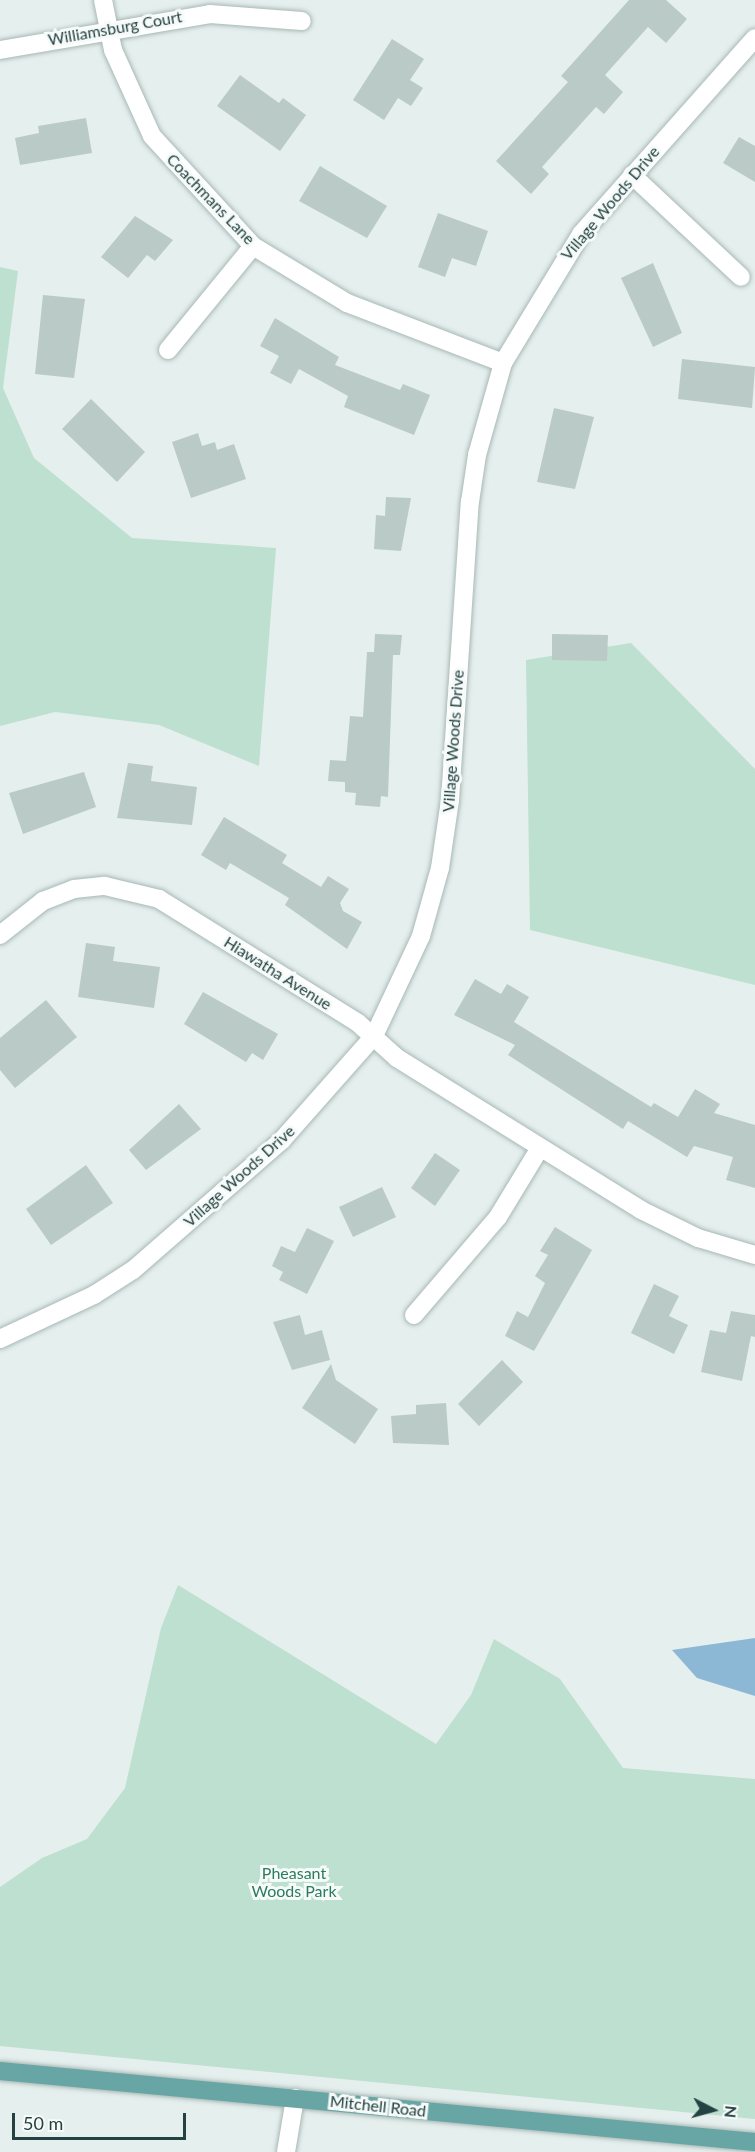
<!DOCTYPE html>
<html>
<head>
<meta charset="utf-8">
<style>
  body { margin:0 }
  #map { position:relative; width:755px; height:2152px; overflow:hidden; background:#e5efed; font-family:Lato,sans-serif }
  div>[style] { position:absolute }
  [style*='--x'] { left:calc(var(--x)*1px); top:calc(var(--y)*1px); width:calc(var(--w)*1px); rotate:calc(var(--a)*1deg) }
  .green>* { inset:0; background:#bee0d0 }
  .water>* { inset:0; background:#8cb8d5 }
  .building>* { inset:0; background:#bacac7 }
  .roads { filter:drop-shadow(0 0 2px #a7b8b6) drop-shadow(0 0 2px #a7b8b6) }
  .minor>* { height:18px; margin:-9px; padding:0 9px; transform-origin:9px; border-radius:9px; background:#fff }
  .major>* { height:18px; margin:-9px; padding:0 9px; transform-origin:9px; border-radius:9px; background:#68a6a5 }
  span { translate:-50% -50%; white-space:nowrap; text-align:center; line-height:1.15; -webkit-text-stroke:6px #f6fbfa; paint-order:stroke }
  .street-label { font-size:16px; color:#234241 }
  .park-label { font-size:16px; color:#2b7b5e }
  .north { position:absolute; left:683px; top:2080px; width:60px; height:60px; -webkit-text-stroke:4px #f6fbfa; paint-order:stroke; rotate:96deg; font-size:16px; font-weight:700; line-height:24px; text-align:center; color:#234241 }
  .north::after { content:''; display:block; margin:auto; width:21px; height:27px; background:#234241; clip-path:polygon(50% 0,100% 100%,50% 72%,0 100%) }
  .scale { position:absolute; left:12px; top:2113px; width:174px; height:27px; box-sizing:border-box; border:3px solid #234241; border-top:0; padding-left:8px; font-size:18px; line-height:21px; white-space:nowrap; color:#234241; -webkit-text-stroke:4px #f6fbfa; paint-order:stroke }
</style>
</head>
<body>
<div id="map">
  <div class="green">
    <div style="clip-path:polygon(0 267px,18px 271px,3px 388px,34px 458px,132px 538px,276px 548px,259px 766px,159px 725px,55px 712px,0 726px)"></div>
    <div style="clip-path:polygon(631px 643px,755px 769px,755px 985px,530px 930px,526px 660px)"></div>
    <div style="clip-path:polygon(178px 1585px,436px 1744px,471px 1695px,494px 1639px,560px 1679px,623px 1768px,755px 1779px,755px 2119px,0 2046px,0 1887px,42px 1858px,87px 1839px,125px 1788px,161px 1628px)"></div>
  </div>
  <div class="water">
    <div style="clip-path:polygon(755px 1638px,755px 1696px,697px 1678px,672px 1650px)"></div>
  </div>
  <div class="building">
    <div style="clip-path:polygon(629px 0,666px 0,687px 19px,666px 43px,648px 27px,605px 75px,623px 92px,604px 114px,596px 107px,542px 167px,549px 174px,531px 194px,496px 161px,568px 82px,561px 76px)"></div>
    <div style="clip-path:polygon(392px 39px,424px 59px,410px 80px,423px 88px,411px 106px,398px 98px,384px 120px,353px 100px)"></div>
    <div style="clip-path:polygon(240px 75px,279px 103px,283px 98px,306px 115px,280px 151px,217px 106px)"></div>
    <div style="clip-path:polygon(86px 118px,92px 153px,20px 165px,15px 138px,39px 133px,38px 126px)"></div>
    <div style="clip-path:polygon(739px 137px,755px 146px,755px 182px,723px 163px)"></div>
    <div style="clip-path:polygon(320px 166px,387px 206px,367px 238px,299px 201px)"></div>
    <div style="clip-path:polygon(438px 213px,488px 231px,476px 266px,452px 258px,445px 277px,418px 267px)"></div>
    <div style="clip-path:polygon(135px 216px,173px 240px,155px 261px,147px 255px,128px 278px,101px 257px)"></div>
    <div style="clip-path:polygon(653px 263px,682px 333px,653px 347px,621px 278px)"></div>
    <div style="clip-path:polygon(43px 295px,85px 299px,74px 378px,35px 374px)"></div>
    <div style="clip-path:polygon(275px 318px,339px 357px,335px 365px,400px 390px,403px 384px,430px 395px,414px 435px,344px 407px,348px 396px,299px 369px,291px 384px,270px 373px,279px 356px,260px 346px)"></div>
    <div style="clip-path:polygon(682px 359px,755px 367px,752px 408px,678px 399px)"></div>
    <div style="clip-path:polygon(91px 399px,145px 452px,117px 482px,62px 429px)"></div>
    <div style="clip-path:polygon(554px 408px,594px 417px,575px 489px,537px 482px)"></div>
    <div style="clip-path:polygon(198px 433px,202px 446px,215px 442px,217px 450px,234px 444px,246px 479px,191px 498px,172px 442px)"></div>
    <div style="clip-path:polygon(386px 497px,411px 498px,401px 551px,374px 549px,376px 515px,385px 516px)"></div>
    <div style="clip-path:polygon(375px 634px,402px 635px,400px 655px,393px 655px,388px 797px,381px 796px,380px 807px,355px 805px,356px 793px,345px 792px,345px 782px,328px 781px,330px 760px,346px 761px,350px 716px,363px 717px,367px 652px,374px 652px)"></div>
    <div style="clip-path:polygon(552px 634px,608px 635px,607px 661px,552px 660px)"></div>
    <div style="clip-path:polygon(128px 763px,153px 766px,151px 781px,197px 787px,192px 825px,117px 818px)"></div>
    <div style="clip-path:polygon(84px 772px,96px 807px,23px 834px,9px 793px)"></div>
    <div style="clip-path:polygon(224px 817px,287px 855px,282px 863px,321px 887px,328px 876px,349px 889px,340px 903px,343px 911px,362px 922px,347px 949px,285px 905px,289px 898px,230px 863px,226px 870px,201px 855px)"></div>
    <div style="clip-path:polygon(86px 943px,115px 947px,113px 961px,160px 967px,154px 1008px,78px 997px)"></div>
    <div style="clip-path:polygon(475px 979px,501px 994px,507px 984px,529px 997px,514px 1022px,651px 1107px,654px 1103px,678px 1117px,695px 1089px,720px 1104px,714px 1113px,755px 1125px,755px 1188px,726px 1180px,733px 1157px,694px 1146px,687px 1157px,628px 1121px,623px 1129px,508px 1055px,515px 1045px,454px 1015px)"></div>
    <div style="clip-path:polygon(203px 992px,278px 1034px,263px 1060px,252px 1053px,246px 1062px,184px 1024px)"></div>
    <div style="clip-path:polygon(46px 1000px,77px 1037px,15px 1088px,0 1070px,0 1038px)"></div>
    <div style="clip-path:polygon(179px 1104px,201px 1129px,146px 1170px,129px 1150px)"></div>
    <div style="clip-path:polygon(435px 1153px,460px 1170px,435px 1206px,411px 1188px)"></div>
    <div style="clip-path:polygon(86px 1165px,113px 1203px,51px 1245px,26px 1209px)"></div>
    <div style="clip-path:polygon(382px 1187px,396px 1217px,353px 1237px,339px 1207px)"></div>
    <div style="clip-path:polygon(555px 1227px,592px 1250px,534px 1351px,505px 1336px,517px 1311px,528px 1317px,545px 1283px,535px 1276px,548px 1255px,540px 1251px)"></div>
    <div style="clip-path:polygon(307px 1228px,334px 1241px,307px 1294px,279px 1280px,283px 1272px,272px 1266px,281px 1246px,295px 1252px)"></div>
    <div style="clip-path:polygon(654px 1284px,679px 1296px,669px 1316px,688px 1325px,674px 1354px,631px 1333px)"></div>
    <div style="clip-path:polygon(731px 1311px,755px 1315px,755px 1337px,751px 1336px,742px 1381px,701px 1372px,710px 1330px,726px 1333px)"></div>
    <div style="clip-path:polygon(300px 1315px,305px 1335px,322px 1330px,330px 1360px,292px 1370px,273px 1322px)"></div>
    <div style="clip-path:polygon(502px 1360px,523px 1382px,479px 1426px,458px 1404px)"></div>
    <div style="clip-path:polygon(331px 1364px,336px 1380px,378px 1409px,355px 1444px,302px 1408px)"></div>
    <div style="clip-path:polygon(446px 1403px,449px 1445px,393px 1443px,391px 1416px,416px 1414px,416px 1405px)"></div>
  </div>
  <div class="roads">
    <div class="minor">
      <div style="--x:103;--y:0;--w:51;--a:78.7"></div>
      <div style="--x:113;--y:50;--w:94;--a:65.6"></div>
      <div style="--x:152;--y:136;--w:149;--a:47.4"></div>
      <div style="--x:253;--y:246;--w:110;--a:31.2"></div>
      <div style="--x:347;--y:303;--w:167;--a:21"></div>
      <div style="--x:0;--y:50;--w:213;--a:-9.7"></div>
      <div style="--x:210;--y:14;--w:92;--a:4.4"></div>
      <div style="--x:632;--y:175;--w:149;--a:43.1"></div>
      <div style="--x:168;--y:350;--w:134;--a:-50.7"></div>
      <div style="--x:0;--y:935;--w:55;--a:-38.3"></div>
      <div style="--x:43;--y:901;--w:33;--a:-21"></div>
      <div style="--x:74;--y:889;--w:31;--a:-6"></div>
      <div style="--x:105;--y:886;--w:56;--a:13.5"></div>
      <div style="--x:159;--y:899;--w:234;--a:31.9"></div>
      <div style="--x:358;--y:1023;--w:52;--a:41.9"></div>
      <div style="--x:397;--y:1058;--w:287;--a:31.9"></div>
      <div style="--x:641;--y:1210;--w:64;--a:26.2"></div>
      <div style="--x:698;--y:1238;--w:59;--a:16.6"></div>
      <div style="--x:414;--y:1315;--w:129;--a:-49.4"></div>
      <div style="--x:498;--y:1217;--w:81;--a:-58.7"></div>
      <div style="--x:0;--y:1339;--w:104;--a:-25.1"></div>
      <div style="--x:94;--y:1295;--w:46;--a:-32.7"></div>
      <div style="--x:133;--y:1270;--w:198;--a:-41.1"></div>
      <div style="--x:282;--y:1140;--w:139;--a:-48.5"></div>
      <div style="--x:374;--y:1036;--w:110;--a:-64.8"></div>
      <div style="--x:421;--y:936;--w:71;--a:-74.4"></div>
      <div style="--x:440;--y:868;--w:69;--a:-81.6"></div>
      <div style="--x:450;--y:800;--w:299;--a:-86.2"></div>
      <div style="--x:470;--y:502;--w:48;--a:-81.5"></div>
      <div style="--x:477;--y:455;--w:96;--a:-74.2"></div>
      <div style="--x:503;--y:363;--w:151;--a:-58.8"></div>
      <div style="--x:581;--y:234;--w:262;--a:-48.4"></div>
      <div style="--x:286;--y:2152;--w:55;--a:-80.5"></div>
    </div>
    <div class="major">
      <div style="--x:0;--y:2071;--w:758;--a:5.37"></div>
    </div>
  </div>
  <div class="street-label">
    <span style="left:115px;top:28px;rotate:-10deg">Williamsburg Court</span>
    <span style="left:211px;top:199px;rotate:46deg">Coachmans Lane</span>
    <span style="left:610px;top:203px;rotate:-50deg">Village Woods Drive</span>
    <span style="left:453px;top:741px;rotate:-86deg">Village Woods Drive</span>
    <span style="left:278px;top:973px;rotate:32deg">Hiawatha Avenue</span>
    <span style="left:239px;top:1176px;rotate:-42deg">Village Woods Drive</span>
    <span style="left:378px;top:2106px;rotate:6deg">Mitchell Road</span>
  </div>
  <div class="park-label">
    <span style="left:294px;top:1882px">Pheasant<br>Woods Park</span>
  </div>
  <div class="north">N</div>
  <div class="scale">50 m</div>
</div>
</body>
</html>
